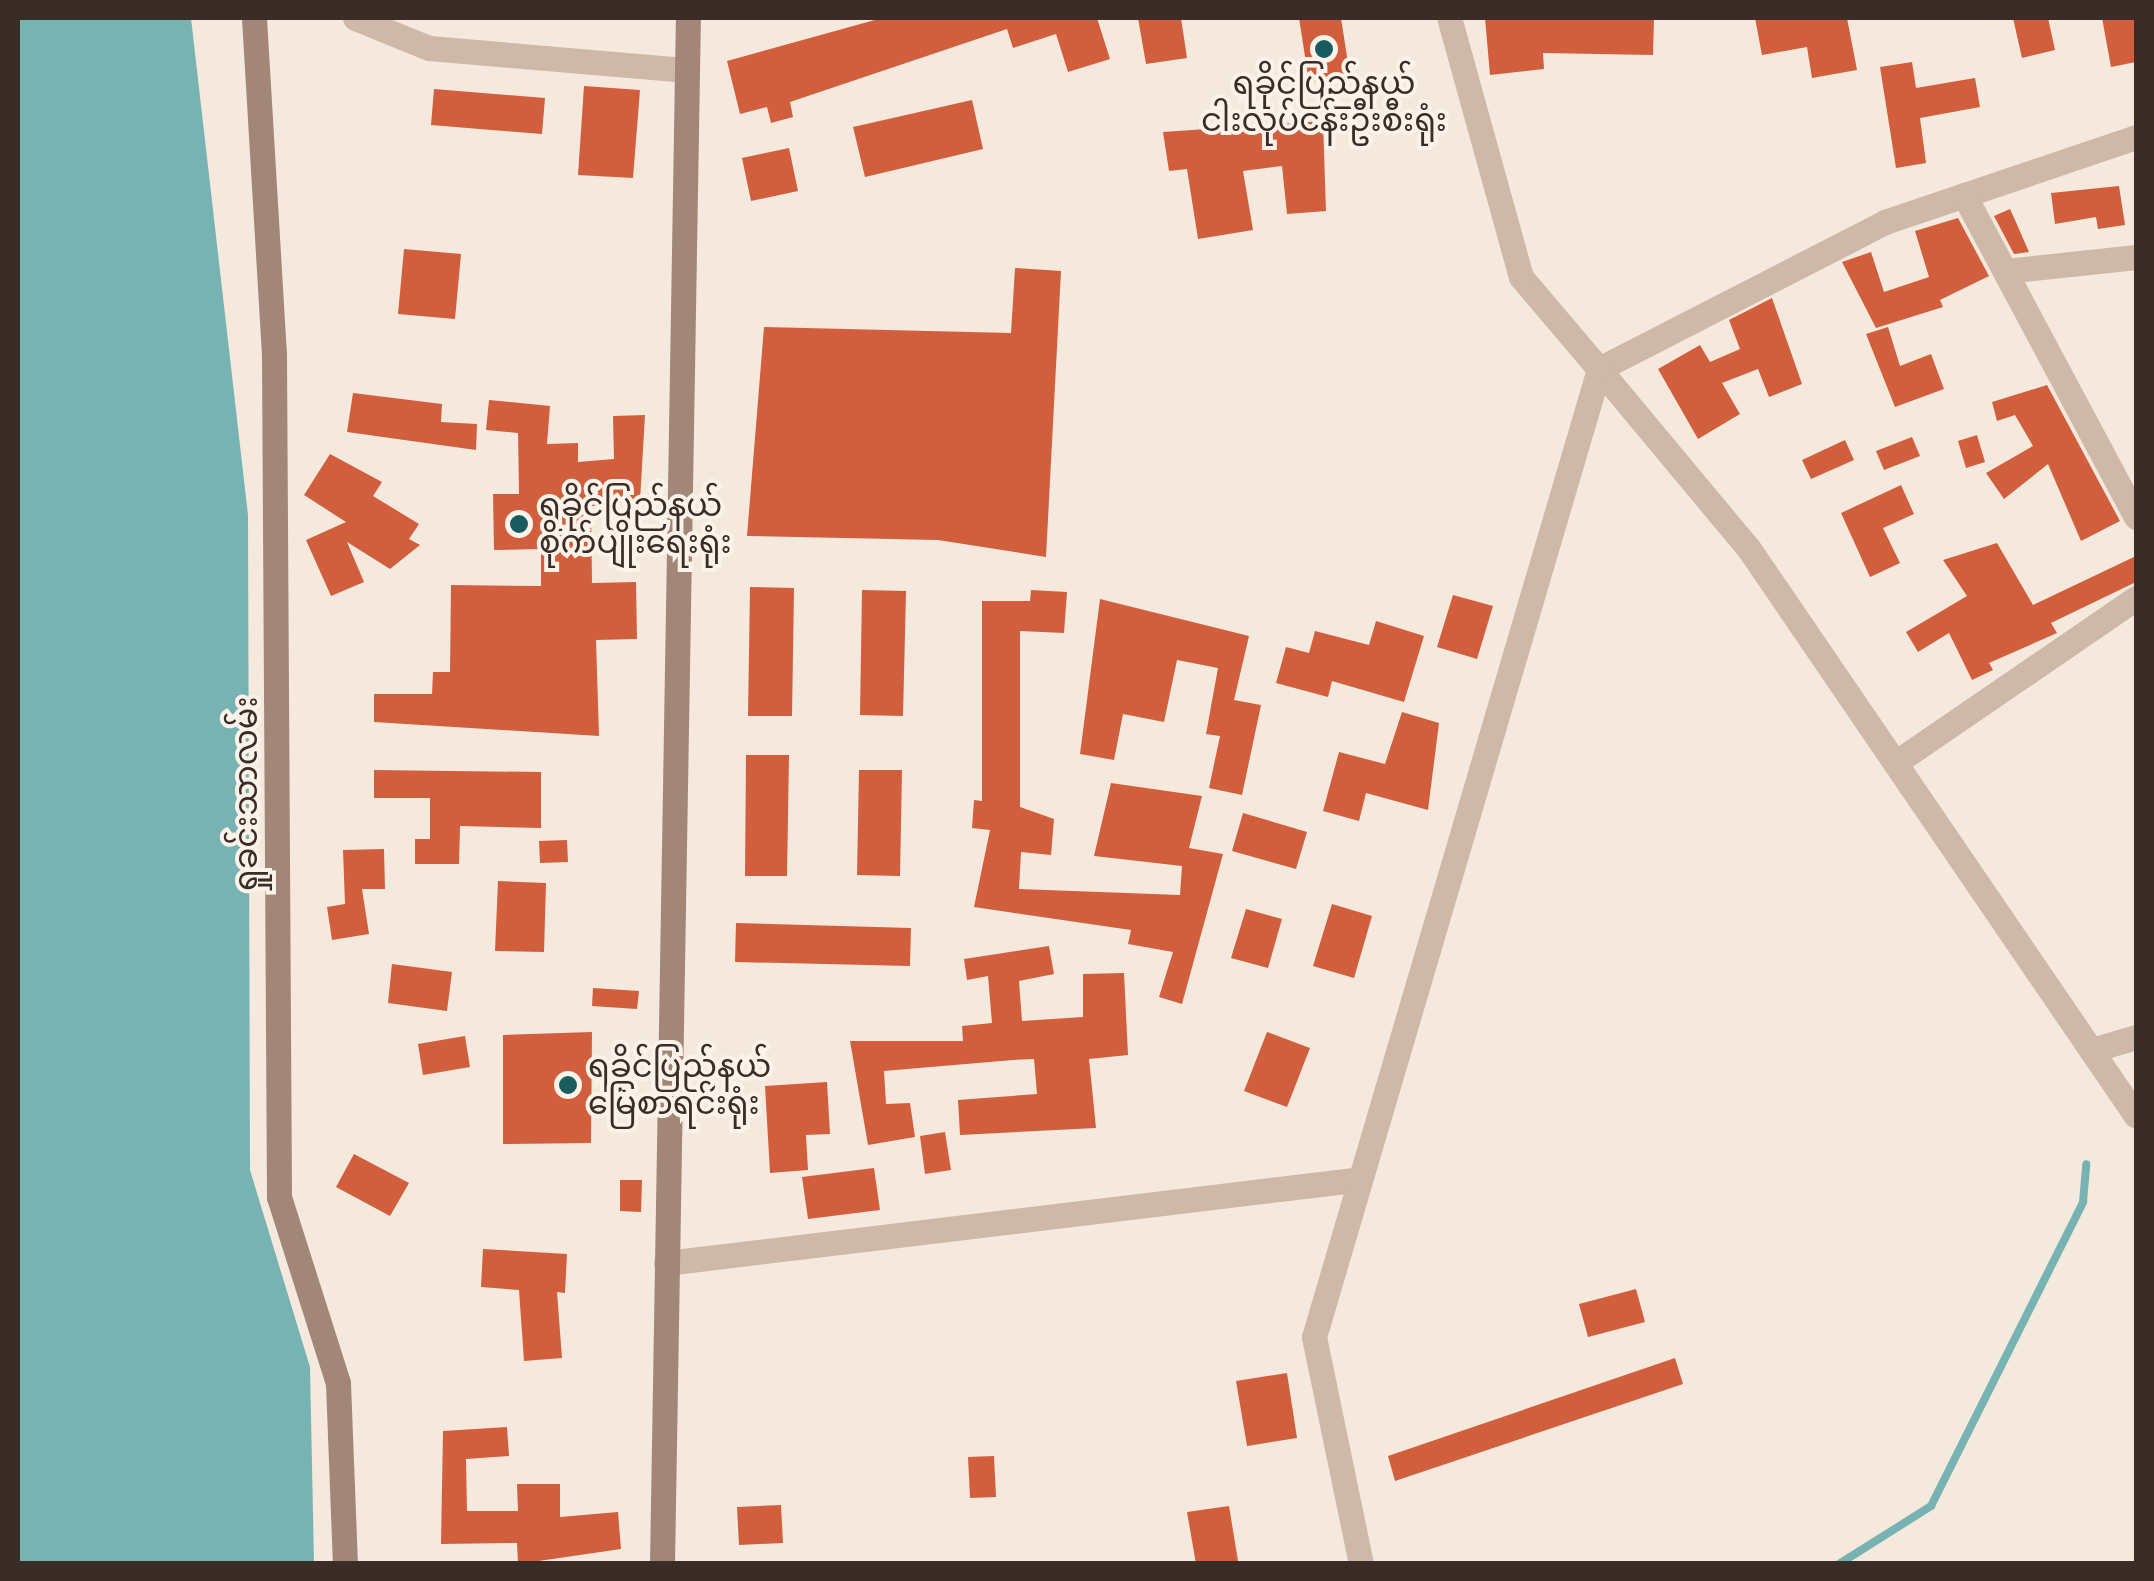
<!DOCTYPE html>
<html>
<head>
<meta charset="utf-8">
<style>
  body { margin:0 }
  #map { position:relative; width:2154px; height:1581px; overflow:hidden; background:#f4e9dc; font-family:Arial,"Noto Sans Myanmar",sans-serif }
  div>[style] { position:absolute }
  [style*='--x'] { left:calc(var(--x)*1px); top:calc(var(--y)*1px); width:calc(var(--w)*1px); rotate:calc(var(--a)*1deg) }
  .water>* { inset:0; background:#78b3b4 }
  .stream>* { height:8px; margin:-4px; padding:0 4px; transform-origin:4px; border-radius:4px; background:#78b3b4 }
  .building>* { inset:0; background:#d15f3d }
  .street>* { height:25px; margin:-12.5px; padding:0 12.5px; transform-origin:12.5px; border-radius:12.5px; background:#ceb8a7 }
  .secondary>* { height:25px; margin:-12.5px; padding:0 12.5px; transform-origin:12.5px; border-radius:12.5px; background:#a28677 }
  .dots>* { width:28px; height:28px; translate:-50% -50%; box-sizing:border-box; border:5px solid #fbf3e9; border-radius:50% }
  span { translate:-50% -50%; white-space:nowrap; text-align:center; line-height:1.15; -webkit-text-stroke:8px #fbf3e9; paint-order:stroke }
  .poi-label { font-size:32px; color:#3a2d28 }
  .left { translate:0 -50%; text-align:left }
  .street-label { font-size:32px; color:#3a2d28 }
  .frame { position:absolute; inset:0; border:20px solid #3a2d28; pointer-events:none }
</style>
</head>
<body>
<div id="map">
  <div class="water">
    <div style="clip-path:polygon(18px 18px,191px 18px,248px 515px,250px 1170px,310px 1367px,314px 1563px,18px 1563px)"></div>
  </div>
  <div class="stream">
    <div style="--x:1839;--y:1564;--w:109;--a:-32.2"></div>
    <div style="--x:1931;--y:1506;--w:340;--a:-63.4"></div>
    <div style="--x:2083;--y:1202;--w:38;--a:-85"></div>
  </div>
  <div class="building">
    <div style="clip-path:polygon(882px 18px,1097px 18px,1110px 59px,1068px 72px,1056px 34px,1013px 48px,1007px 29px,790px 102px,793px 117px,771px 123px,767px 107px,740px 114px,727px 61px)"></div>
    <div style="clip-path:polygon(1138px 18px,1181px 18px,1187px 58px,1146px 64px)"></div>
    <div style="clip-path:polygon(1299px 18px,1341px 18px,1350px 76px,1309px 82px)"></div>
    <div style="clip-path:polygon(1485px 18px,1654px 18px,1653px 55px,1543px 53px,1544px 69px,1490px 75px)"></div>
    <div style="clip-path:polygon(1755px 18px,1847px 18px,1857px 70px,1812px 78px,1807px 47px,1762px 55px)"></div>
    <div style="clip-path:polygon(2013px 18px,2048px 18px,2055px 50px,2022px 58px)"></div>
    <div style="clip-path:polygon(2102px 18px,2136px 18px,2136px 62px,2111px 67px)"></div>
    <div style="clip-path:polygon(1912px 62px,1916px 88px,1975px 78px,1980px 107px,1920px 118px,1926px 163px,1896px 168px,1880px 67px)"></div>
    <div style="clip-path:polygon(584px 86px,640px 90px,633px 178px,578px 175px)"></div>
    <div style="clip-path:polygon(434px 89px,545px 98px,542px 134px,431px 125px)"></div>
    <div style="clip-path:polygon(972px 100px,983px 149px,865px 177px,853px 127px)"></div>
    <div style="clip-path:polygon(1323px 121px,1326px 211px,1287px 214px,1282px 166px,1243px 171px,1253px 230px,1198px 239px,1187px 169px,1169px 171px,1163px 132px)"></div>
    <div style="clip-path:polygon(789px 148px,798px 191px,751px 201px,742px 158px)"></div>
    <div style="clip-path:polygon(2119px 186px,2125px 225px,2098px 229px,2096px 217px,2055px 224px,2051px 193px)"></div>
    <div style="clip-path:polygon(2010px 209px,2015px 220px,2029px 252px,2014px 254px,1994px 216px)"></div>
    <div style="clip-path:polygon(1958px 218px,1989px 276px,1940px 300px,1943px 307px,1876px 328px,1842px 262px,1871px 252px,1884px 292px,1929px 277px,1915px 231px)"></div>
    <div style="clip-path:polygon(404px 249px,461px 254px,455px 319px,398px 314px)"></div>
    <div style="clip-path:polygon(1015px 268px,1061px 271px,1046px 557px,938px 540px,747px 536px,764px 327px,1011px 333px)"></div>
    <div style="clip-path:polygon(1772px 298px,1802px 384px,1769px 397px,1758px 369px,1722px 383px,1740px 414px,1698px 439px,1658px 369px,1700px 345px,1710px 362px,1740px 349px,1729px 320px)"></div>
    <div style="clip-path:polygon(1888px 327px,1900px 366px,1931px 354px,1944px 389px,1895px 407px,1866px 334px)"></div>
    <div style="clip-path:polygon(2047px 385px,2120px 521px,2081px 541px,2048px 464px,2004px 499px,1986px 473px,2033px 446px,2015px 415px,1997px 421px,1992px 402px)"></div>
    <div style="clip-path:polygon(353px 393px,442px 404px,441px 422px,477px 424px,476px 450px,347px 432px)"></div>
    <div style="clip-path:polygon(489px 400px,550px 406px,547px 444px,578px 443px,578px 462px,614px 459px,613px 416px,645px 415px,640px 501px,591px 506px,592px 583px,636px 582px,637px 639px,596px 640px,599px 736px,374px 722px,374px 694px,432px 694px,433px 672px,450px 672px,451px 585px,541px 586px,541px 549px,494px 550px,493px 494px,519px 494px,518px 433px,486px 430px)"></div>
    <div style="clip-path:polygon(1977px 435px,1985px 462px,1966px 468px,1958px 441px)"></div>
    <div style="clip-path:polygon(1912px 437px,1920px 456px,1884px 470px,1876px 451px)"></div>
    <div style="clip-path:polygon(1845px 440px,1854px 460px,1811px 479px,1802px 460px)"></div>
    <div style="clip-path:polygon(330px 454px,382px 482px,373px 496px,419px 524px,409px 539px,420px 545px,390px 569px,347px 542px,364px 582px,331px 596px,306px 540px,346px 522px,304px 495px)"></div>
    <div style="clip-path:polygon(1901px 485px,1914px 514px,1883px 528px,1900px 563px,1870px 577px,1841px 513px)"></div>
    <div style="clip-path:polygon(1997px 543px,2033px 605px,2136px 556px,2136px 582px,2051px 623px,2057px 633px,1989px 663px,1993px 670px,1972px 680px,1949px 633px,1918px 652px,1906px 632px,1967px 596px,1943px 560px)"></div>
    <div style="clip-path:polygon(750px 587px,794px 588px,792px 716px,748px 716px)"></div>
    <div style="clip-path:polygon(862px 590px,906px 591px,903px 716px,860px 715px)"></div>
    <div style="clip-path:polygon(1031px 590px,1067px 592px,1064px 633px,1020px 631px,1020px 807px,1054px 819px,1051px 855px,1021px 852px,1019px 889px,1180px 895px,1182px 866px,1094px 856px,1111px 783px,1202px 796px,1189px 848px,1223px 854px,1182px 1004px,1159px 997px,1173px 952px,1128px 944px,1131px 930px,974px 907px,990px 830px,972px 828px,974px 800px,982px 801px,982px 601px,1030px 601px)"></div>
    <div style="clip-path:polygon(1453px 595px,1493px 606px,1477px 659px,1437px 647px)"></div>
    <div style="clip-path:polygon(1100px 599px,1249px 636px,1234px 700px,1261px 705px,1242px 795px,1209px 788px,1220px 736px,1206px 734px,1218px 668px,1177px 660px,1164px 722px,1123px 714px,1114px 760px,1080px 754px)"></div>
    <div style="clip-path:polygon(1376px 621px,1424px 636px,1404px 702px,1332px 681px,1328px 697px,1276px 683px,1286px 647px,1309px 653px,1315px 631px,1369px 645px)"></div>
    <div style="clip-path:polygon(1402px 712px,1439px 723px,1428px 810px,1366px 793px,1359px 821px,1323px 811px,1339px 752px,1385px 764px)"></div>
    <div style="clip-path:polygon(746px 755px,789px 755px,787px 876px,745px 876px)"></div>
    <div style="clip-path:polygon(374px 770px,541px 772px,541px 828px,460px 826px,459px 864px,415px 864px,415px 839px,430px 839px,430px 798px,374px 798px)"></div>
    <div style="clip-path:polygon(859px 770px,902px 770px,900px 876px,857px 875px)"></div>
    <div style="clip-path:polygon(1243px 813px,1307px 832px,1296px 869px,1232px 851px)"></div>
    <div style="clip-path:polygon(567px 840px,568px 862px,540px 863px,539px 841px)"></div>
    <div style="clip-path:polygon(384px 849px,385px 889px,362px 889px,369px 934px,332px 940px,327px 907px,345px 904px,343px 850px)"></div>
    <div style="clip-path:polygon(498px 881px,546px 883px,544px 952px,495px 951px)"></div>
    <div style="clip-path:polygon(1332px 904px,1372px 916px,1354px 978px,1313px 966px)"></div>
    <div style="clip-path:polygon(1246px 909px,1282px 919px,1268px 968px,1231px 958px)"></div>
    <div style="clip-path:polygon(736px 923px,911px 928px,910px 966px,735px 962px)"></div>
    <div style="clip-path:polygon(1049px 946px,1054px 974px,1019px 981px,1022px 1021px,1083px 1017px,1083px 974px,1124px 973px,1128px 1055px,1089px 1059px,1096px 1128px,960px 1135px,958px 1100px,1037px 1094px,1034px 1059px,1013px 1060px,884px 1071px,886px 1104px,910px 1103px,915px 1137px,868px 1145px,850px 1041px,963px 1041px,962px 1026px,992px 1023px,988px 976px,967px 980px,964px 959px)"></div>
    <div style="clip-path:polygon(392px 964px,452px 972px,447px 1011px,388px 1003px)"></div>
    <div style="clip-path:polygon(593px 988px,639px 991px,637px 1009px,592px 1006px)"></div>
    <div style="clip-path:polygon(592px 1032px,591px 1143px,503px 1144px,503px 1035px)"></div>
    <div style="clip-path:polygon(1267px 1032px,1310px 1048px,1287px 1107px,1244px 1091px)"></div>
    <div style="clip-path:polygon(465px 1036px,470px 1067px,423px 1075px,418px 1044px)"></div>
    <div style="clip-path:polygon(827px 1082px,830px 1134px,806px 1135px,808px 1170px,770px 1173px,765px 1086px)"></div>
    <div style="clip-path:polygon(945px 1132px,951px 1170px,925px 1174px,920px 1136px)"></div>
    <div style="clip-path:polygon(354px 1154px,409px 1183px,390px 1216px,336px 1187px)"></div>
    <div style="clip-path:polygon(874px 1168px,880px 1210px,808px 1219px,802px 1177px)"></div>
    <div style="clip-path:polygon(620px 1180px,642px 1180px,641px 1212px,620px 1211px)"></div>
    <div style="clip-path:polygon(483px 1249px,567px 1254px,565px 1293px,557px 1292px,562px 1358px,524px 1361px,519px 1290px,481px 1287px)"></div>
    <div style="clip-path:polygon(1636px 1289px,1645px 1322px,1588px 1337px,1579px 1304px)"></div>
    <div style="clip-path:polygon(1675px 1358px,1683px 1384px,1395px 1481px,1388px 1456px)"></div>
    <div style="clip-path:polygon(1287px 1373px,1297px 1438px,1247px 1446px,1236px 1381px)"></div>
    <div style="clip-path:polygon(507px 1427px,509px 1456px,466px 1459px,467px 1511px,518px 1511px,517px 1484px,560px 1484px,560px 1517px,618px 1512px,621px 1549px,518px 1564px,517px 1543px,441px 1544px,443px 1431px)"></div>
    <div style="clip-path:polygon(994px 1456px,996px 1497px,970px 1498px,968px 1457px)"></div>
    <div style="clip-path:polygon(781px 1505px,783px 1543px,739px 1545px,737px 1507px)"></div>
    <div style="clip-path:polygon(1229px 1506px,1238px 1561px,1196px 1564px,1187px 1512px)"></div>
  </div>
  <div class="street">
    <div style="--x:355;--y:18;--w:80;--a:22.1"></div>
    <div style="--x:429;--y:48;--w:259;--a:4.9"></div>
    <div style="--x:2136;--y:137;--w:265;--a:161.3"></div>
    <div style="--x:1885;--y:222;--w:322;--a:152.8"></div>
    <div style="--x:1599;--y:369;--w:234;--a:50.2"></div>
    <div style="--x:1749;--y:549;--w:686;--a:55.68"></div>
    <div style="--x:1964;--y:195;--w:365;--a:61.9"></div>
    <div style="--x:2005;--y:271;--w:132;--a:-6.1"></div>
    <div style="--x:1895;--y:763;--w:292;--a:-34.4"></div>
    <div style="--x:2092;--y:1050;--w:46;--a:-16.5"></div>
    <div style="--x:666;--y:1263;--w:693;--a:-6.88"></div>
    <div style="--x:1361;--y:1564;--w:232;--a:-101.7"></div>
    <div style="--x:1314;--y:1337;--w:1009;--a:-73.59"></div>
    <div style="--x:1599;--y:369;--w:121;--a:-130.3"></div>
    <div style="--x:1521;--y:277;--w:269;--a:-105.5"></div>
  </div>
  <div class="secondary">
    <div style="--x:254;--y:18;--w:338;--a:86.6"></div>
    <div style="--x:274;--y:355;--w:842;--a:89.66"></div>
    <div style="--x:279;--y:1197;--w:195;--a:72.4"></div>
    <div style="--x:338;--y:1383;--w:181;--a:87.8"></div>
    <div style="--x:662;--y:1564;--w:1546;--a:-89.04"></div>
  </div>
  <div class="dots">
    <div style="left:1324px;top:49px;background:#195c5f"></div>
    <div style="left:519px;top:524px;background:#195c5f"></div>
    <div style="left:568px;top:1085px;background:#195c5f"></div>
  </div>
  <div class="poi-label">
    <span style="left:1324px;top:102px">ရခိုင်ပြည်နယ်<br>ငါးလုပ်ငန်းဦးစီးရုံး</span>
    <span class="left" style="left:539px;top:524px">ရခိုင်ပြည်နယ်<br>စိုက်ပျိုးရေးရုံး</span>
    <span class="left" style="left:588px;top:1085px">ရခိုင်ပြည်နယ်<br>မြေစာရင်းရုံး</span>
  </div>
  <div class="street-label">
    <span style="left:246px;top:795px;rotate:-90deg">ရှုခင်းသာလမ်း</span>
  </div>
  <div class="frame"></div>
</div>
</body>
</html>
